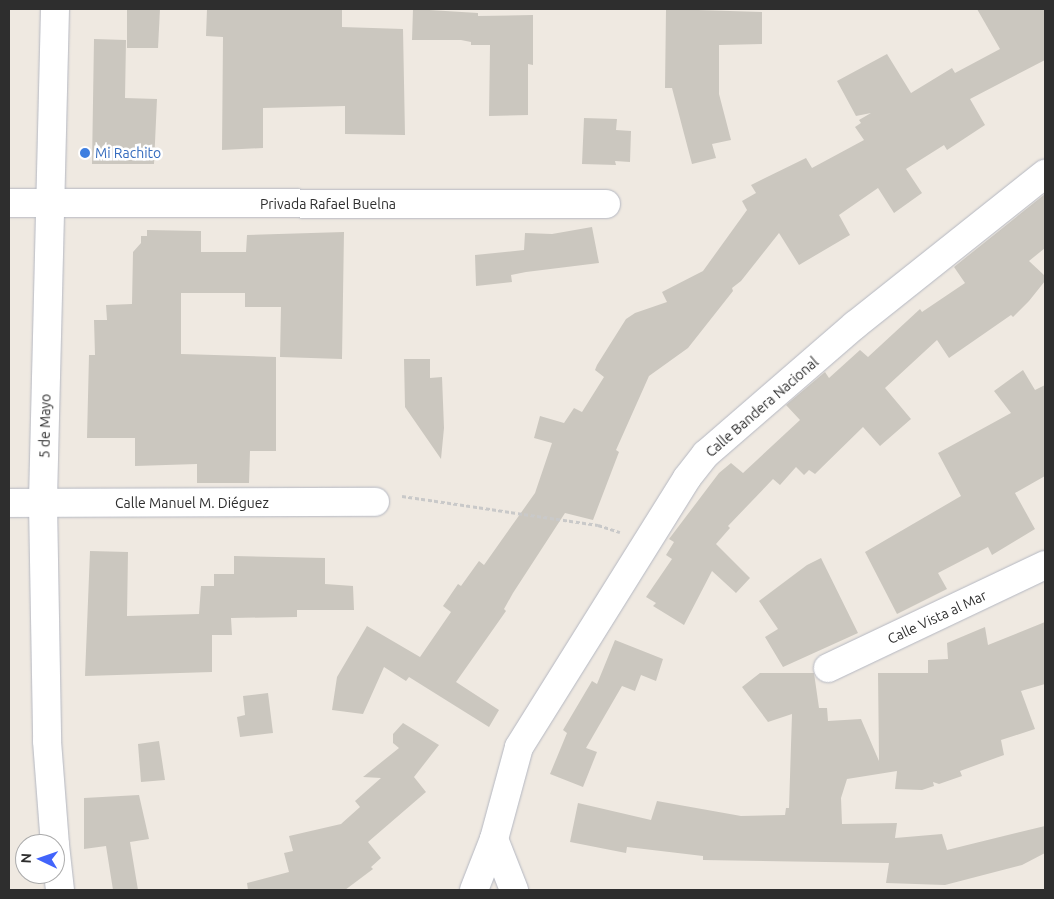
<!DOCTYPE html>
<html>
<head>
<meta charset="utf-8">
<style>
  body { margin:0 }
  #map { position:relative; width:1054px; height:899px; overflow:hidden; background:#efe9e1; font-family:Ubuntu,sans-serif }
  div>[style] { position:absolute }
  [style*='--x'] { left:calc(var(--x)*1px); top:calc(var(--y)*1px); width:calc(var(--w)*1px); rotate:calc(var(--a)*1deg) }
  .building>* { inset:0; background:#cbc7bf }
  .path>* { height:3px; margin-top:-1.5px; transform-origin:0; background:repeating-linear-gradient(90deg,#c9c9c9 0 4px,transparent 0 6.5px) }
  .roads { filter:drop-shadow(0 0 1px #b4b7c1) drop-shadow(0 0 1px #b4b7c1) }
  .minor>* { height:28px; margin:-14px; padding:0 14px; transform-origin:14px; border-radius:14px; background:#fff }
  .dots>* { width:14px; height:14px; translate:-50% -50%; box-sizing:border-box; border:2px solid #fff; border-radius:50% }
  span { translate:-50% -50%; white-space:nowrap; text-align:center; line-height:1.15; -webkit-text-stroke:5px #fff; paint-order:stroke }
  .shop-label { font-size:14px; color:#366cbe }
  .left { translate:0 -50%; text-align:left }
  .street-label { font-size:14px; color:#2e2e2e }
  .frame { position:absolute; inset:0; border:10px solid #2e2e2e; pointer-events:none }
  .north { position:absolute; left:15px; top:834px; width:50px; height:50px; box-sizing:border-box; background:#fff; border:1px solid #ababab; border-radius:50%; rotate:273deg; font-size:14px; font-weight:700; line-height:20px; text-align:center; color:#2e2e2e }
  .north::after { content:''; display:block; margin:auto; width:18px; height:22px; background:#4264fb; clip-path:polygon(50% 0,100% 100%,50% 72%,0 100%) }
</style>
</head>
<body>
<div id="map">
  <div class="building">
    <div style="clip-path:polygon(127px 9px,160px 9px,158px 48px,127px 48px)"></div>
    <div style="clip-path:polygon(207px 9px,342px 9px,342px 27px,403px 29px,405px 135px,345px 134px,345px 106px,263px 108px,263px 148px,222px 150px,223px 37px,206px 36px)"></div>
    <div style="clip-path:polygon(413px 9px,478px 13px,478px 16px,533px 15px,533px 65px,528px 64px,528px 115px,489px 116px,490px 45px,471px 45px,471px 42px,461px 40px,412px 40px)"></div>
    <div style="clip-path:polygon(666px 9px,762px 12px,762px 44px,719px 45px,719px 94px,731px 140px,712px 144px,716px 158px,692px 164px,672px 88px,665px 88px)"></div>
    <div style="clip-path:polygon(977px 9px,1045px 9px,1045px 60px,970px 99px,985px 125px,947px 150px,944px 145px,906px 169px,922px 193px,894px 213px,878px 188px,839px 215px,850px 235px,799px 265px,779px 233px,741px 281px,732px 288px,733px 291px,688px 348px,649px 376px,616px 450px,619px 452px,593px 520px,565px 513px,513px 593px,504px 609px,506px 611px,456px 682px,499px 710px,489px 727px,409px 677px,406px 681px,384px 667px,363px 714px,332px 710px,337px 677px,367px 626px,420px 657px,451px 612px,443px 606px,458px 584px,461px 586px,479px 561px,484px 565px,535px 493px,552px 443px,534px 438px,540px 416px,564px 423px,574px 408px,582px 412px,604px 377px,595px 370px,597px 365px,626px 319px,635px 313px,667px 302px,662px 292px,703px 271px,747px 210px,742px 201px,756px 193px,751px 185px,806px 158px,812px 168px,864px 140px,855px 127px,861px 123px,859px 120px,871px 113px,856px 116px,837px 81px,887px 54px,911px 93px,952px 68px,955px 73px,1000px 49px)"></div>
    <div style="clip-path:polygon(94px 39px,126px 40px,125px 98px,157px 99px,154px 164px,92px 164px)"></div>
    <div style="clip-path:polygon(584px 118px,617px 119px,616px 130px,631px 131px,630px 162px,615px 161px,616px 165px,582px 164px)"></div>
    <div style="clip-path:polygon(1045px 194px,1045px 248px,1029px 261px,1045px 276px,1045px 281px,1029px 301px,1013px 317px,1011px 315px,949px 358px,937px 340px,885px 388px,911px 419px,880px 446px,863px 427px,815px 474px,809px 470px,804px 475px,796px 467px,780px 485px,773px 479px,728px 526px,730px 528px,716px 544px,750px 578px,736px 593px,712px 571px,684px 625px,653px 606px,656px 603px,646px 597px,672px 559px,666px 555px,674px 542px,669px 539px,719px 473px,731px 463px,743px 473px,800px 420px,786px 405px,825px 372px,829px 378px,860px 350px,868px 357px,920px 309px,922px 312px,965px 283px,954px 267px)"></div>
    <div style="clip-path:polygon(592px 227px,599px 263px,526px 272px,511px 275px,512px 282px,476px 286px,475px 255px,524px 250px,525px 233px,552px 234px)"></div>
    <div style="clip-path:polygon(147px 230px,201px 231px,201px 252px,246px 252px,247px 235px,344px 232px,342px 359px,280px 357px,281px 307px,245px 307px,245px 293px,181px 293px,181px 354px,276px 357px,276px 451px,250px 451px,249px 483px,197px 483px,197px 464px,135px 466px,135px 438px,87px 438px,89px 355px,95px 355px,94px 320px,107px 320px,106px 305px,132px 304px,133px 252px,141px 243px,141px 236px,147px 236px)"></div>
    <div style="clip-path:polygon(404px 359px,430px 359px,430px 378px,442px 377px,444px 428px,441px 459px,405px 407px)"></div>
    <div style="clip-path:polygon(1023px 370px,1035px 390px,1045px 385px,1045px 476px,1015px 493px,1035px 529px,992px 555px,988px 547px,938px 573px,947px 589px,897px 614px,865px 552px,961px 496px,938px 453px,1011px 413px,994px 391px)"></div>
    <div style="clip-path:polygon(90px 551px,128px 552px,127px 616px,199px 614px,201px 586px,214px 586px,214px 574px,234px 574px,234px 556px,325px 558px,325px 584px,353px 586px,354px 610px,297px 610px,297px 617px,231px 618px,232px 635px,212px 635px,212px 672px,85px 676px)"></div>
    <div style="clip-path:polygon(821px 558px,858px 633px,783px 667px,765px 637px,778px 629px,759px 601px,807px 565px)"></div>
    <div style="clip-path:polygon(1045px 622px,1045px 684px,1021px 691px,1035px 729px,1001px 740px,1004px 755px,960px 771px,962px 776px,939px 784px,933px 782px,934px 786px,922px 790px,895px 789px,897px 771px,847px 779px,841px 798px,842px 824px,897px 823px,895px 838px,942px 834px,947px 850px,1045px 826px,1045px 853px,1022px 865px,945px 885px,886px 883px,889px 863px,703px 860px,703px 856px,627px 847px,626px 853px,570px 842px,578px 803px,651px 820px,657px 801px,741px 816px,785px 815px,786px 808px,789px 808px,792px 714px,768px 722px,742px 687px,760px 673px,814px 673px,819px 708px,827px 708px,828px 721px,861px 719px,879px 761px,878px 673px,928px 673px,928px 660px,948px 659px,947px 643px,985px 627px,988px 645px)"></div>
    <div style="clip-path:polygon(615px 640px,663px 659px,656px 681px,641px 675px,635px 691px,622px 686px,586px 748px,597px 752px,583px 787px,550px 774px,567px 733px,563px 730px,592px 681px,597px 684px)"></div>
    <div style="clip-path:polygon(268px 693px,273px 733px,240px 737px,237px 717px,245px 715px,243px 696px)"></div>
    <div style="clip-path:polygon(403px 723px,439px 745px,414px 777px,426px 792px,368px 842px,381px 858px,371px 867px,373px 869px,345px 890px,248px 890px,247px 883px,289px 872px,284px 853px,293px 851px,289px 836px,341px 824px,360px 807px,355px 801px,381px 778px,363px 777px,399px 748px,393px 743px,393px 734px)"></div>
    <div style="clip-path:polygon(159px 741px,165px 780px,141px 782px,138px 744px)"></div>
    <div style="clip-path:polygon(139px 795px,149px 839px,130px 842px,138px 890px,113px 890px,106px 846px,84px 849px,84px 798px)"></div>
  </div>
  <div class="path">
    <div style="--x:402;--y:496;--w:198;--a:8.4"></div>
    <div style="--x:598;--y:525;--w:23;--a:18"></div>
  </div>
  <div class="roads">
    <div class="minor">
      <div style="--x:55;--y:9;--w:494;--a:91.4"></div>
      <div style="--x:43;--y:503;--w:238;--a:89"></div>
      <div style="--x:47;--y:741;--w:103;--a:85.6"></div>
      <div style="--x:9;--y:203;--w:597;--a:0.1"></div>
      <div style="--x:9;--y:503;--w:366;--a:-0.2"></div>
      <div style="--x:828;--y:668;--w:240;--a:-25.4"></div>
      <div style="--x:494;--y:839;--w:55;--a:68.6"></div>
      <div style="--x:55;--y:845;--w:45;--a:83.7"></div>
      <div style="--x:474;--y:890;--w:55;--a:-68.6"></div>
      <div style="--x:494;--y:839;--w:95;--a:-74.8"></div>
      <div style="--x:519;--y:747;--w:317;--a:-58"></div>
      <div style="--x:687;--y:478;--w:31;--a:-52"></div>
      <div style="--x:706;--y:454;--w:197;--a:-40.9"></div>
      <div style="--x:855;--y:325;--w:243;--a:-38.5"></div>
    </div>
  </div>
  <div class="dots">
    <div style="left:85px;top:153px;background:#3f7fe0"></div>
  </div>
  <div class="shop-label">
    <span class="left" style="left:95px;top:153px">Mi Rachito</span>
  </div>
  <div class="street-label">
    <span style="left:328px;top:204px">Privada Rafael Buelna</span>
    <span style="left:762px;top:407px;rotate:-41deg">Calle Bandera Nacional</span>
    <span style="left:45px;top:426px;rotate:-89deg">5 de Mayo</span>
    <span style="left:192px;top:503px">Calle Manuel M. Diéguez</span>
    <span style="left:937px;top:617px;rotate:-25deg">Calle Vista al Mar</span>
  </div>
  <div class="frame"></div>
  <div class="north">N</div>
</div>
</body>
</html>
